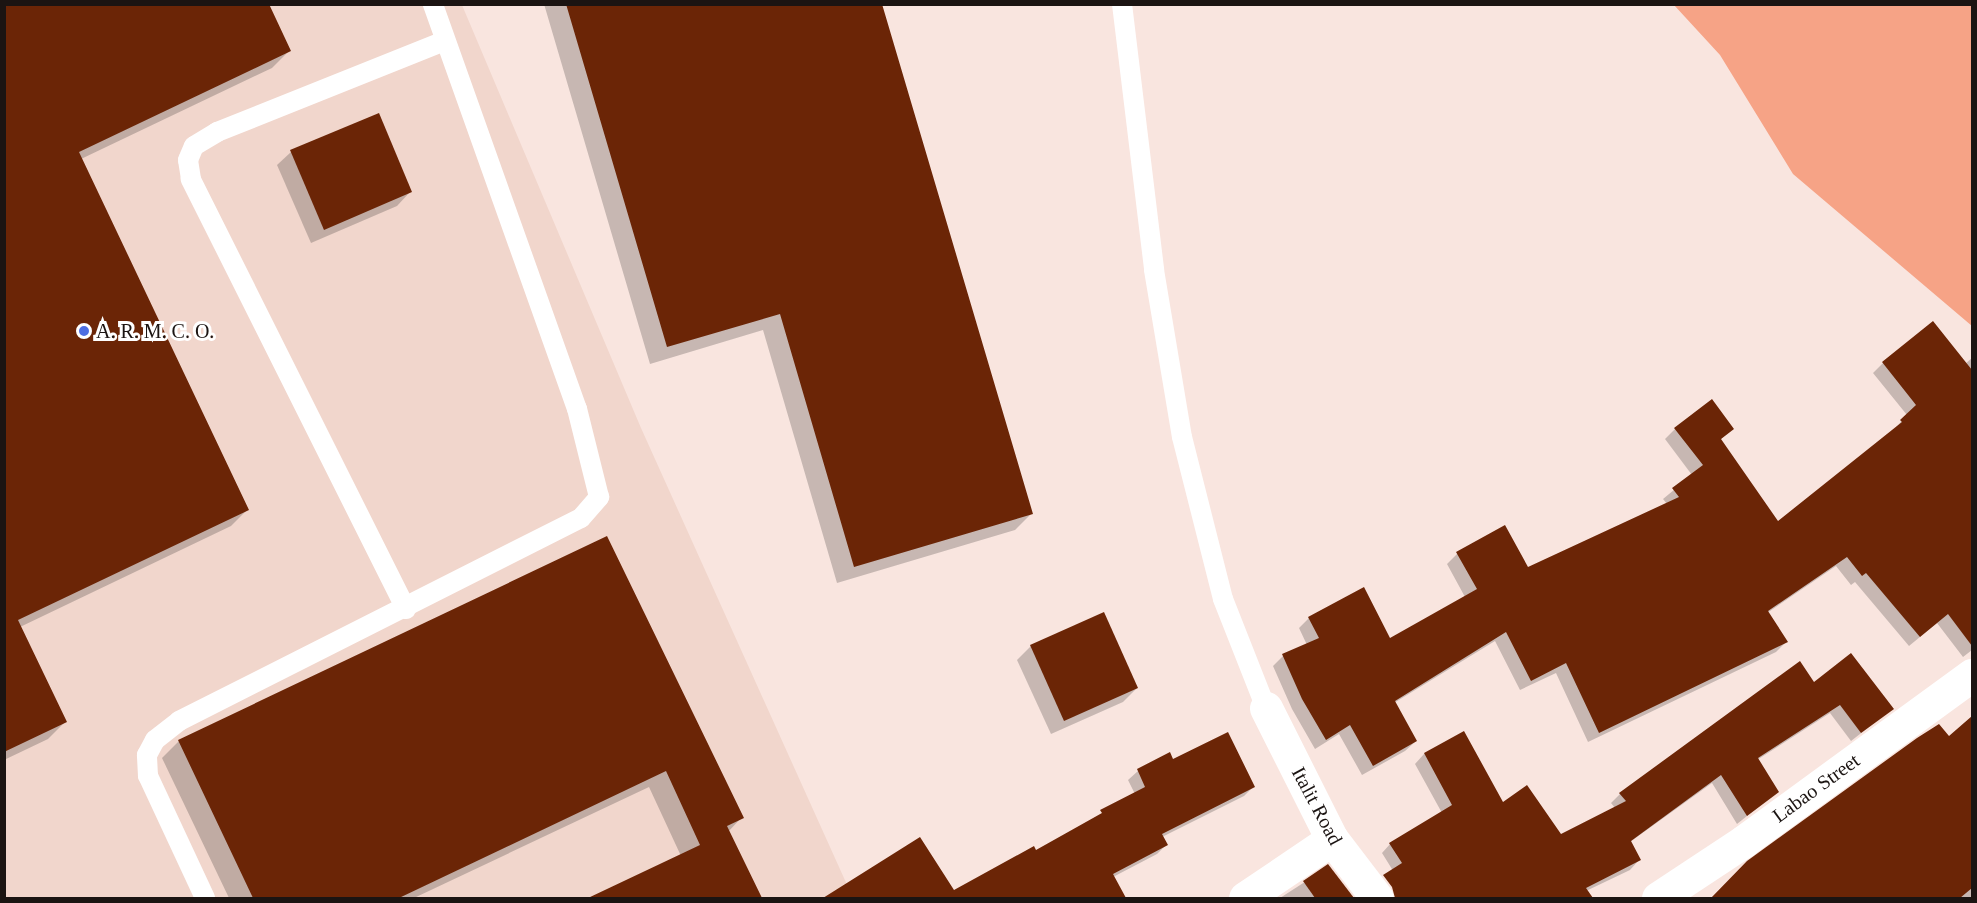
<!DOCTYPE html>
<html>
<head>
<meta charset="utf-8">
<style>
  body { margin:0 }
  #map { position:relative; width:1977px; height:903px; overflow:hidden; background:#f9e5df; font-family:"Times New Roman",serif }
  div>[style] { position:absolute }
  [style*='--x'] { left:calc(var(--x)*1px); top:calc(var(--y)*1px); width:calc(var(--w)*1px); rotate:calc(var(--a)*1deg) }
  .built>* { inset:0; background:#f1d6cc }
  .water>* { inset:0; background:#f6a386 }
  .shadow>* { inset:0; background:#0003 }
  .building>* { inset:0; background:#6b2506 }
  .service>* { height:20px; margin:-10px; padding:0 10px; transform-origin:10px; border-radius:10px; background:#fff }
  .minor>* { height:33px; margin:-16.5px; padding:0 16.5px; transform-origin:16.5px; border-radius:16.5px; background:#fff }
  .secondary>* { height:33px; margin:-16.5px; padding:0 16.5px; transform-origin:16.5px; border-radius:16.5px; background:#fff }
  .dots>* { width:16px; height:16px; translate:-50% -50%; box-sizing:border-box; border:3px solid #fff; border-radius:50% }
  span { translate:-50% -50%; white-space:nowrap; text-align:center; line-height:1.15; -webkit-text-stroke:6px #fff; paint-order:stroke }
  .poi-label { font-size:20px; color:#1b1412 }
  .left { translate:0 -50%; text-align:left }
  .street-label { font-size:20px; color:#1b1412 }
  .frame { position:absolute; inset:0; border:6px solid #1b1412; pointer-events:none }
</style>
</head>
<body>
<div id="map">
  <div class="built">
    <div style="clip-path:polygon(5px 5px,462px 5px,641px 428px,853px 898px,5px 898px)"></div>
  </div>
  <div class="water">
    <div style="clip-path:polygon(1674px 5px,1972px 5px,1972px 326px,1793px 174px,1720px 55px)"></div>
  </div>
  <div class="shadow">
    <div style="clip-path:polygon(4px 4px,289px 51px,272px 68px,81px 159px,248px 509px,231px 526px,20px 627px,65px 722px,48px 739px,4px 760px)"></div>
    <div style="clip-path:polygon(544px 4px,880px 4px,1032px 513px,1015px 530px,837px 583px,763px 330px,650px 364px)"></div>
    <div style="clip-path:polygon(291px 152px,410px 192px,397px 206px,311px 243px,277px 165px)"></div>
    <div style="clip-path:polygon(1972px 358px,1972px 650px,1963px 657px,1937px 623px,1909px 646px,1855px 582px,1851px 585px,1836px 566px,1767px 613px,1786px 642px,1776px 652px,1588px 742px,1556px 673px,1520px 690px,1495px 641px,1394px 703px,1416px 741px,1405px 751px,1362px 775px,1339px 734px,1315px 749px,1292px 709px,1273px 666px,1283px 656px,1307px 645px,1299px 628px,1309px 618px,1389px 640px,1465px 597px,1447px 564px,1457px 554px,1504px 527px,1528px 569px,1667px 504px,1663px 499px,1692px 475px,1665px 439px,1675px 429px,1732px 429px,1720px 440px,1778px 523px,1892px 432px,1907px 415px,1873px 373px,1883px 363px,1965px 364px)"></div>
    <div style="clip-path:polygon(606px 538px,742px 817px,728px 832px,760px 898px,592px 898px,681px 856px,649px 787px,414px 898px,229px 898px,162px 758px,179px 741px)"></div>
    <div style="clip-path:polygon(1031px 646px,1137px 688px,1123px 702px,1051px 734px,1017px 660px)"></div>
    <div style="clip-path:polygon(1813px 684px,1892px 709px,1851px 741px,1830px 713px,1757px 760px,1777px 792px,1737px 824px,1712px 783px,1630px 842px,1639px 860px,1630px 870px,1586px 891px,1581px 898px,1410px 898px,1382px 853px,1391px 843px,1442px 813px,1415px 764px,1424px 754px,1463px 733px,1502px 804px,1561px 835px,1615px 808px,1611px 803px,1620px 794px)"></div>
    <div style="clip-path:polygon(1971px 720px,1972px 898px,1713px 898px,1748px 862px,1949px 739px)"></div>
    <div style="clip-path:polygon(1170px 755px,1173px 761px,1253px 787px,1244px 796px,1162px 837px,1166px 845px,1157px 854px,1113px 877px,1124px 898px,832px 898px,841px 889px,953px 892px,1036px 852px,1135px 794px,1128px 780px,1138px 771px)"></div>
    <div style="clip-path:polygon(1328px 867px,1352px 898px,1280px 898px)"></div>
  </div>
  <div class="building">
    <div style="clip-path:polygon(4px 4px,269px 4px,291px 51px,79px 152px,249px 510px,18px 620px,67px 722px,4px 752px)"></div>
    <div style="clip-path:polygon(566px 4px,882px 4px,1033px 514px,854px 567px,780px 314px,667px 347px)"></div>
    <div style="clip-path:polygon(379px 113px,412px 192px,324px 230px,290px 150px)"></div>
    <div style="clip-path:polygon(1933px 321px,1972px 370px,1972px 646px,1948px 614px,1920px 637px,1866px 573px,1862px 576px,1847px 557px,1768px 611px,1788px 642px,1599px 733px,1566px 663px,1531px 681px,1506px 632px,1395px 701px,1417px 741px,1373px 766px,1350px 725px,1326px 740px,1302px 699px,1282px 654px,1319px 638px,1308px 617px,1364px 587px,1390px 638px,1477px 589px,1456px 552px,1505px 525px,1528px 567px,1679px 497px,1672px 488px,1703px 465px,1674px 428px,1712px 399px,1734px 429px,1721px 439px,1778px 521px,1902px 422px,1900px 420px,1916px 405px,1882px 362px)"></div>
    <div style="clip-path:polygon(607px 536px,744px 818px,727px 826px,762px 898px,588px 898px,700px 845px,666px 771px,399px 898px,253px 898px,178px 740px)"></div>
    <div style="clip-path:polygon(1104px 612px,1138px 688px,1064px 721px,1030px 645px)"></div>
    <div style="clip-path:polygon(1851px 653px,1894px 709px,1861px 733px,1840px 705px,1758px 758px,1779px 792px,1747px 816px,1721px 775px,1631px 841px,1641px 860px,1586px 888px,1593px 898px,1395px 898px,1392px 887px,1383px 875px,1402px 863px,1389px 843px,1452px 805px,1424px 753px,1464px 731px,1503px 802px,1527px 785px,1561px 834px,1626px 801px,1619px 793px,1800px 661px,1814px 682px)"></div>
    <div style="clip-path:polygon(1972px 716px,1972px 888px,1960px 898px,1711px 898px,1747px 861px,1917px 738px,1939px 724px,1949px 736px)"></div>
    <div style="clip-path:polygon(1228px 732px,1255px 787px,1162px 834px,1168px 845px,1113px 874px,1126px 898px,823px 898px,920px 837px,954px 890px,1034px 846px,1036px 850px,1102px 813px,1100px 810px,1145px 787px,1137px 769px,1170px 752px,1173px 759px)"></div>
    <div style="clip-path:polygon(1328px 864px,1354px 898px,1315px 898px,1303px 881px)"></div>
  </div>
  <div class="service">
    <div style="--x:1122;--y:4;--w:268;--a:83.1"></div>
    <div style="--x:1154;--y:270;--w:169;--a:80.5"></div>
    <div style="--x:1182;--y:437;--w:167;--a:75.8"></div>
    <div style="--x:1223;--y:599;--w:117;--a:68.5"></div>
    <div style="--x:406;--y:609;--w:481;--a:-116.6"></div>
    <div style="--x:191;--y:179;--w:19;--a:-99"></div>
    <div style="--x:188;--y:160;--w:15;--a:-67"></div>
    <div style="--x:194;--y:146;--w:27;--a:-31"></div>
    <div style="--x:217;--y:132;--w:245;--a:-21.8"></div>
    <div style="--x:205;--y:898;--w:135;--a:-115"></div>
    <div style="--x:148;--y:776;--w:21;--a:-93"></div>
    <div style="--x:147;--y:755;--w:17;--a:-62"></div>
    <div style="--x:155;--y:740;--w:31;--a:-38"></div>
    <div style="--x:179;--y:721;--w:450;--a:-26.8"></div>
    <div style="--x:581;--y:518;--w:28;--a:-49"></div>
    <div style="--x:599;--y:497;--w:91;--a:-104"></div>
    <div style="--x:577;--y:409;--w:430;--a:-109.6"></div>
  </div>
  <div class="minor">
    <div style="--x:1266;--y:708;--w:147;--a:63.3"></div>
    <div style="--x:1332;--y:839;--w:74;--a:52.7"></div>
    <div style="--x:1245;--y:898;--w:105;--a:-34.1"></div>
  </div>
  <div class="secondary">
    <div style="--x:1658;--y:898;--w:103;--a:-33.5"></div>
    <div style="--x:1744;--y:841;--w:282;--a:-36.1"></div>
  </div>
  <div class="dots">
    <div style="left:84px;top:331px;background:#4d6ee2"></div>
  </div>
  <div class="poi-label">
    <span class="left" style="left:96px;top:331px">A. R. M. C. O.</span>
  </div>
  <div class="street-label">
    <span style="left:1816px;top:788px;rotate:-36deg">Labao Street</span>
    <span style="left:1317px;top:806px;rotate:62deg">Italit Road</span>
  </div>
  <div class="frame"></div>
</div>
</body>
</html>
